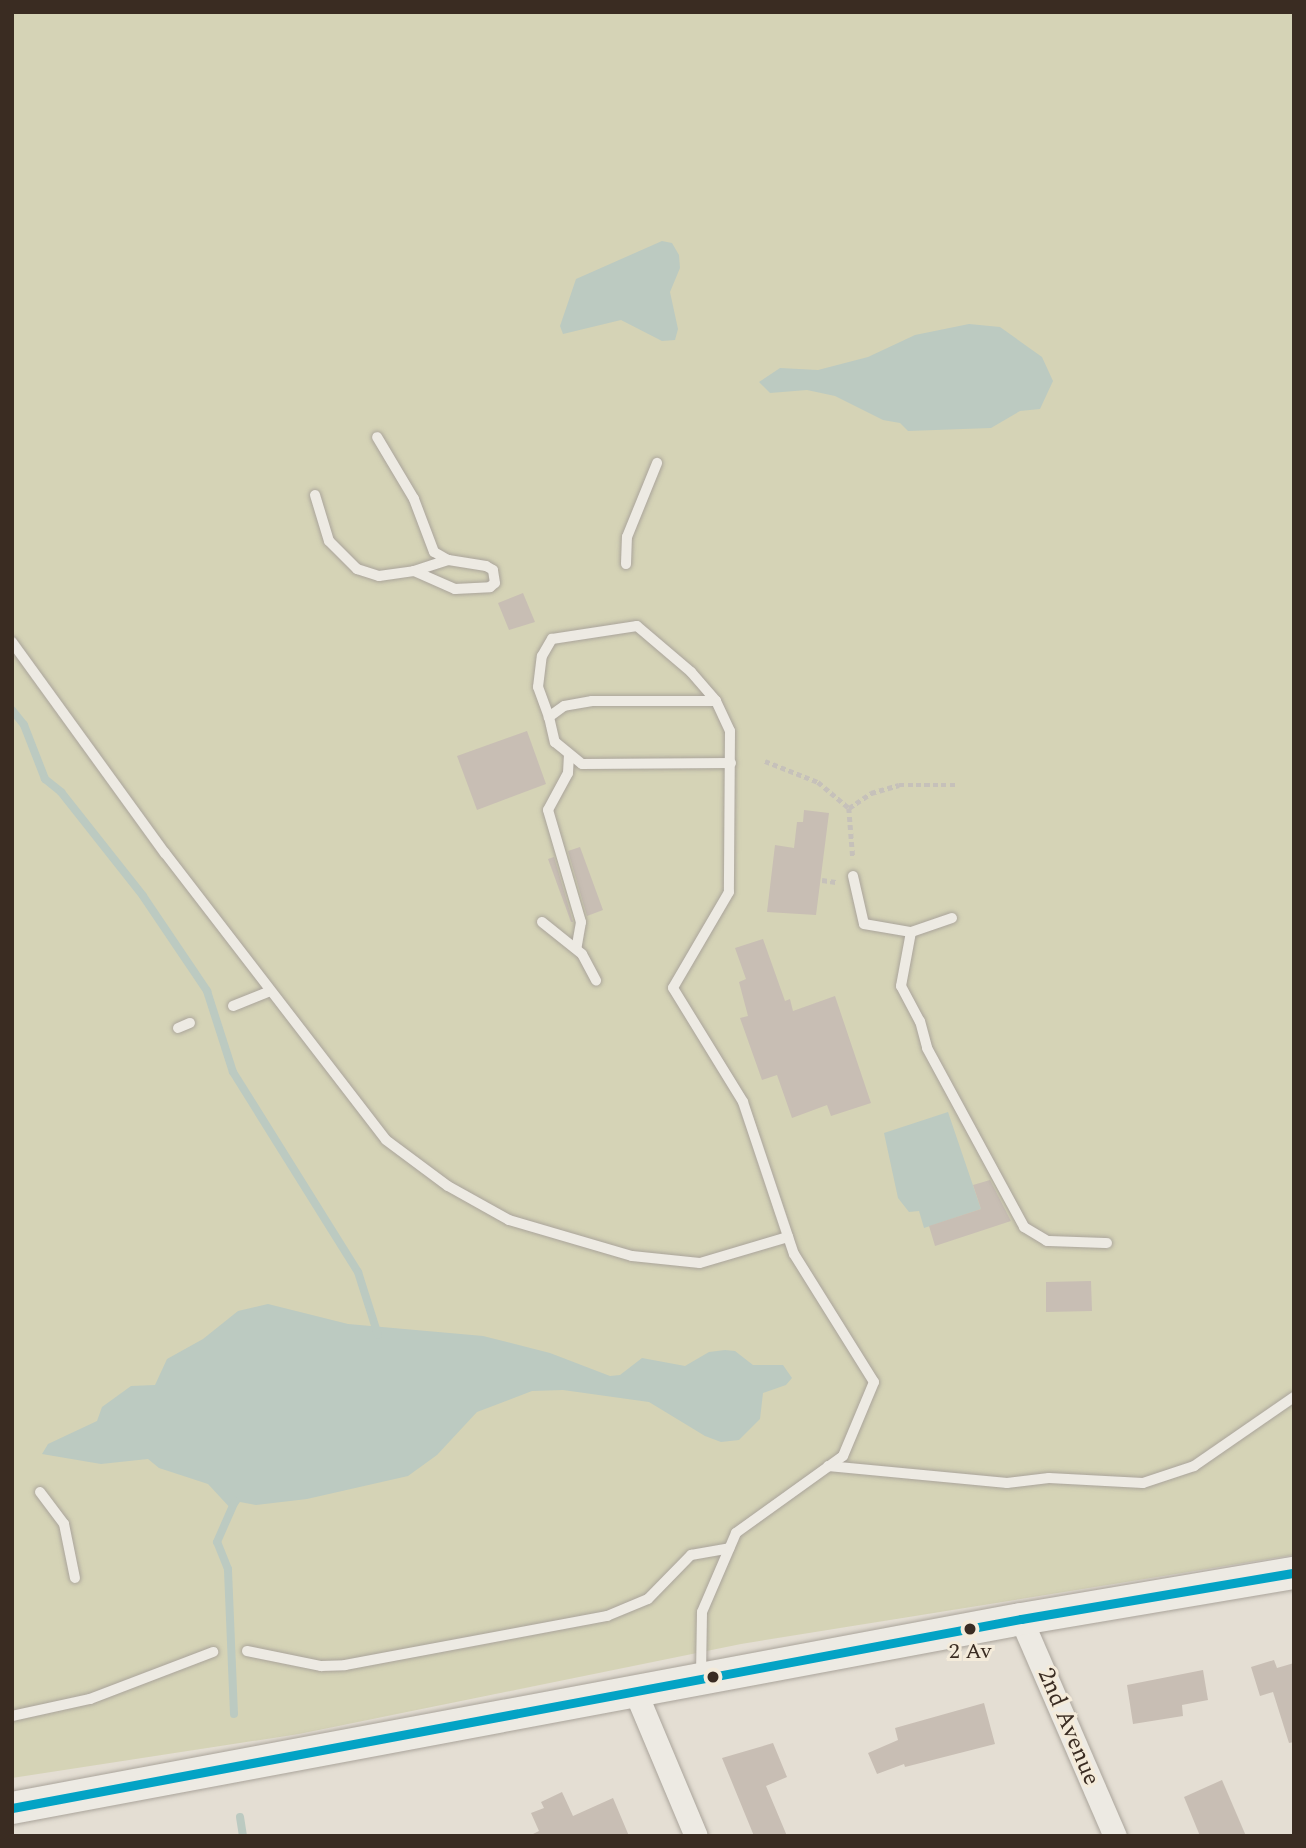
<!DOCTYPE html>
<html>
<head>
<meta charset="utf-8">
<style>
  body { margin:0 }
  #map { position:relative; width:1306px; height:1848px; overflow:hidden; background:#e4ded3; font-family:Spectral,serif }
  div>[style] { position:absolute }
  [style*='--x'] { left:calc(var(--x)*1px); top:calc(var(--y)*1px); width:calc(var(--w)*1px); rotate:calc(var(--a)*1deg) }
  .green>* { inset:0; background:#d5d3b6 }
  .water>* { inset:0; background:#bccac1 }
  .stream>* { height:8px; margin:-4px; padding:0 4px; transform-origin:4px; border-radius:4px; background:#bccac1 }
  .building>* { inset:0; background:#c8beb4 }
  .path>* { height:4.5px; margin-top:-2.25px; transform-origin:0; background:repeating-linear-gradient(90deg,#c6c1ba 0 5px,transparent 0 8.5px) }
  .roads { filter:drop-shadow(0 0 2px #aaa49b) drop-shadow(0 0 2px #aaa49b) }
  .lane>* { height:10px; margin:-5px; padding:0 5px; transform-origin:5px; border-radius:5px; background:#edeae3 }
  .street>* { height:23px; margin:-11.5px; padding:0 11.5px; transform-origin:11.5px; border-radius:11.5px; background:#edeae3 }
  .secondary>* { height:32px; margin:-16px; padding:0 16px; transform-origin:16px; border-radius:16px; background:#edeae3 }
  .bus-1>* { height:9px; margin:-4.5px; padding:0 4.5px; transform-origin:4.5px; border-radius:4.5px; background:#03a3c5 }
  .dots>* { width:19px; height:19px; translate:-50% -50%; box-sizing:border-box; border:4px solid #f4ebda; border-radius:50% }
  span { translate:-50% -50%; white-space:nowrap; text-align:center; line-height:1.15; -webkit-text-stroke:6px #f4ebda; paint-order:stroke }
  .bus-label { font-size:22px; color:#3a2c22 }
  .street-label { font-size:24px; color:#3a2c22 }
  .frame { position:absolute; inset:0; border:14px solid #3a2c22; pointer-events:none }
</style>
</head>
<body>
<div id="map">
  <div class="green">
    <div style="clip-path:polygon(12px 12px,1294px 12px,1294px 1555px,741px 1644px,299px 1734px,12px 1778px)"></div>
  </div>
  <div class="water">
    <div style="clip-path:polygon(662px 241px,672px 243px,679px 255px,680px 268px,670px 292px,678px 329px,675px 340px,662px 341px,621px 320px,563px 334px,560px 326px,576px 279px)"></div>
    <div style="clip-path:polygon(969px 324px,1000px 327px,1042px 357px,1053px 381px,1040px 409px,1020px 411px,991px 428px,908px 431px,900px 423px,883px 420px,835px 396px,807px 390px,770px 393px,759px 382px,780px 368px,818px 370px,868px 357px,915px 335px)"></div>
    <div style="clip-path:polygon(948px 1112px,981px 1209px,924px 1228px,919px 1211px,909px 1212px,898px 1198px,884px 1133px)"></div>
    <div style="clip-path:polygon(268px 1304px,348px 1324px,483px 1336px,550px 1353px,610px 1376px,620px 1375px,642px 1358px,685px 1366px,709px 1352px,725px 1350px,735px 1351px,753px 1365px,783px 1365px,792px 1378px,786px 1385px,763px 1393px,760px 1419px,739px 1440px,721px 1442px,705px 1436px,649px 1402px,563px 1390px,532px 1391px,477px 1412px,437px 1455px,408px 1476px,307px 1499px,256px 1505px,240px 1502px,233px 1511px,208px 1484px,159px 1468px,148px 1459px,101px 1464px,42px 1454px,48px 1444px,97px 1421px,102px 1407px,131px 1386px,155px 1385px,167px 1359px,203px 1339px,238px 1311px)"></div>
  </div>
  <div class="stream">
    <div style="--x:12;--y:710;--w:19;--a:51"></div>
    <div style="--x:24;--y:725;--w:58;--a:68.7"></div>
    <div style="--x:45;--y:779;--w:21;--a:39"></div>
    <div style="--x:61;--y:792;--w:132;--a:51.7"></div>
    <div style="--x:143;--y:896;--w:115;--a:56"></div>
    <div style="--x:207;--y:991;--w:85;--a:72.2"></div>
    <div style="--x:233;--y:1072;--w:236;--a:58"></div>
    <div style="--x:358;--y:1272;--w:66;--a:72.4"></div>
    <div style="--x:234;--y:1714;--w:145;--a:-92.4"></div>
    <div style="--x:228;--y:1569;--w:29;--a:-112"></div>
    <div style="--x:217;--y:1542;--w:45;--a:-66.3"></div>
    <div style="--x:240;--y:1817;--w:19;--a:81"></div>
  </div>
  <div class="building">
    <div style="clip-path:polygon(523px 593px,535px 622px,509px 630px,498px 603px)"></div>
    <div style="clip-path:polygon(527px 731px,546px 784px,477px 810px,457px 756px)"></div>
    <div style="clip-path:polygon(804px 810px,829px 813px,816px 915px,767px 912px,775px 845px,794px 848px,797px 822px,803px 822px)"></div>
    <div style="clip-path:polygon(580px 847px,603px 910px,587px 916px,568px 851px)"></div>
    <div style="clip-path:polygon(554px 857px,573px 922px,571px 922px,548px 859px)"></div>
    <div style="clip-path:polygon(763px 939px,785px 1001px,790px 999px,793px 1011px,835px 996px,871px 1103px,831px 1116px,827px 1105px,792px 1118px,777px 1075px,762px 1080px,740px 1018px,748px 1016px,739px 982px,746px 979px,735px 948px)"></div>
    <div style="clip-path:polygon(990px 1180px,1011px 1221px,935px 1246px,929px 1226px,981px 1209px,973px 1185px)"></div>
    <div style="clip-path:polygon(1091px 1281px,1092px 1311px,1046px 1312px,1046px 1282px)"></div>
    <div style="clip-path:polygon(1274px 1660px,1277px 1668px,1294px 1663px,1294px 1742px,1289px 1743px,1273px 1692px,1260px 1696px,1251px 1667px)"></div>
    <div style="clip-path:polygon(1203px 1670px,1208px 1700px,1182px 1705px,1183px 1716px,1133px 1724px,1127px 1685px)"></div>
    <div style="clip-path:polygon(984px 1703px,995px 1744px,905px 1767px,904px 1764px,877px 1774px,868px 1753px,898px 1740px,895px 1728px)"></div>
    <div style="clip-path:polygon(773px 1743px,787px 1777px,766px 1786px,787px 1836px,754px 1836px,722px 1758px)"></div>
    <div style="clip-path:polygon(1222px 1780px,1246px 1836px,1200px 1836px,1184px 1797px)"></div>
    <div style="clip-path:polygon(562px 1792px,573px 1816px,613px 1798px,629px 1836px,529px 1836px,539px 1831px,531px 1813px,544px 1808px,541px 1802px)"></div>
  </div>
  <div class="path">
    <div style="--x:765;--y:761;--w:57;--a:21.6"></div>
    <div style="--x:818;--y:782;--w:40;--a:40"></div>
    <div style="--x:849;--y:808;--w:51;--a:85.5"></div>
    <div style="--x:849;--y:808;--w:27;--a:-34"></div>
    <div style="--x:871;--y:793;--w:29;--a:-16"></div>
    <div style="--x:899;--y:785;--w:59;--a:0"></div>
    <div style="--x:822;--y:880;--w:14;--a:8"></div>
  </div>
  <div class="roads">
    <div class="lane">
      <div style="--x:315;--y:495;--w:48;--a:73.1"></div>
      <div style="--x:329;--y:541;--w:40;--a:45"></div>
      <div style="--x:357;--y:569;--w:23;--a:18"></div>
      <div style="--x:379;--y:576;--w:35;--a:-8"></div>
      <div style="--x:414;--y:571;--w:45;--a:23.7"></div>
      <div style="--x:455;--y:589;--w:35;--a:-3"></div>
      <div style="--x:490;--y:587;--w:6;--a:-39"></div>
      <div style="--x:495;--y:583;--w:13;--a:-99"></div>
      <div style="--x:493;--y:570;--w:8;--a:-150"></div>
      <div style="--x:486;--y:566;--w:38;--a:-171"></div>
      <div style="--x:448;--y:560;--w:16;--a:-150"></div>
      <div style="--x:434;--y:552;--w:57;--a:-110.7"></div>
      <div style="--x:414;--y:499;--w:72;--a:-120.8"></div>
      <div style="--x:626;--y:564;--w:27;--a:-88"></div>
      <div style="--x:627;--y:537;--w:80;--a:-67.9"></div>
      <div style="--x:414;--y:571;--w:36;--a:-18"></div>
      <div style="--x:12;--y:642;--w:261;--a:54.1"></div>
      <div style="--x:165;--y:853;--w:362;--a:52.4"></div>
      <div style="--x:386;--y:1140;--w:77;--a:36.6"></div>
      <div style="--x:448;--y:1186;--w:70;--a:29.1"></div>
      <div style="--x:509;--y:1220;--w:128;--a:16.3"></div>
      <div style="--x:632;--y:1256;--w:68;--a:5.9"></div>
      <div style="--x:700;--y:1263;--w:92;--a:-16.5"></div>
      <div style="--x:716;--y:701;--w:124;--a:180"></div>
      <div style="--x:592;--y:701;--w:28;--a:170"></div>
      <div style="--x:564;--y:706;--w:19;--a:144"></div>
      <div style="--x:549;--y:717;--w:26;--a:77"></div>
      <div style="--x:555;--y:742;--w:35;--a:39"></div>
      <div style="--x:582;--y:764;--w:149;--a:-0.4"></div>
      <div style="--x:549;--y:717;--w:32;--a:-110"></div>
      <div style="--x:538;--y:687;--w:31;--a:-83"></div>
      <div style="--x:542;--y:656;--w:20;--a:-60"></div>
      <div style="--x:552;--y:639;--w:86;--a:-8.7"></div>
      <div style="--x:637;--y:626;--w:71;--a:40.4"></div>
      <div style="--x:691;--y:672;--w:38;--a:49"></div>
      <div style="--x:716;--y:701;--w:33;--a:65"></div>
      <div style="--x:730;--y:731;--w:161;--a:90.4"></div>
      <div style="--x:729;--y:892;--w:111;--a:120.3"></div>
      <div style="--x:673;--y:988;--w:134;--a:58.4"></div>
      <div style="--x:743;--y:1102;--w:160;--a:71.5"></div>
      <div style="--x:794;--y:1254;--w:151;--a:58"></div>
      <div style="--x:874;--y:1382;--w:80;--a:112.7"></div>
      <div style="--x:843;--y:1456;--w:132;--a:144.3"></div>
      <div style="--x:736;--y:1533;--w:86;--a:113.3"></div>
      <div style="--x:702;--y:1612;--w:64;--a:90.9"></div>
      <div style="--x:569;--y:754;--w:19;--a:93"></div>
      <div style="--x:568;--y:773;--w:42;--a:118.4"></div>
      <div style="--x:548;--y:810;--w:117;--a:73.6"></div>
      <div style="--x:581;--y:922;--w:27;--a:100"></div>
      <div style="--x:853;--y:876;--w:49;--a:77.1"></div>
      <div style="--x:864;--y:924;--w:48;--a:9.7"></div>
      <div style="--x:952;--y:918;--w:43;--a:161.1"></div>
      <div style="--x:911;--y:932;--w:55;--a:100.5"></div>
      <div style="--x:901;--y:986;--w:40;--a:62"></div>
      <div style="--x:920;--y:1021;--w:28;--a:75"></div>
      <div style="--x:927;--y:1048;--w:204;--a:61.5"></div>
      <div style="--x:1024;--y:1227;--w:27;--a:31"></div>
      <div style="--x:1047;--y:1241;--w:60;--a:1.9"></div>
      <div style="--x:542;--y:922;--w:51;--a:38.7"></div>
      <div style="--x:582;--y:954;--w:30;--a:62"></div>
      <div style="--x:233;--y:1006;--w:40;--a:-22"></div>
      <div style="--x:178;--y:1028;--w:13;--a:-23"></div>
      <div style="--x:828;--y:1466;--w:180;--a:5.4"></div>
      <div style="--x:1007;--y:1483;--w:42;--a:-6.8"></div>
      <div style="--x:1049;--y:1478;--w:94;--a:3"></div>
      <div style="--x:1143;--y:1483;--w:54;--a:-18.4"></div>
      <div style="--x:1194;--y:1466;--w:121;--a:-34.6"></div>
      <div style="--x:40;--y:1492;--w:40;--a:53"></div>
      <div style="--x:64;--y:1524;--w:55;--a:78.5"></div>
      <div style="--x:247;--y:1651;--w:76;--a:11.5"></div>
      <div style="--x:321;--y:1666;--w:24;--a:-2"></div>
      <div style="--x:345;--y:1665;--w:267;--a:-10.6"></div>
      <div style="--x:607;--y:1616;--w:44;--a:-22.5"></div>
      <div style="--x:648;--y:1599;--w:62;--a:-45.7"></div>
      <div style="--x:691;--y:1555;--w:39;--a:-10"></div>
      <div style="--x:12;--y:1716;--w:80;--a:-12.3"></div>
      <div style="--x:90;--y:1699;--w:132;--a:-20.9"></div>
    </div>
    <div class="street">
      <div style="--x:1021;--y:1619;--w:236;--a:66.6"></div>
      <div style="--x:635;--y:1691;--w:157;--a:67.2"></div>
    </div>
    <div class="secondary">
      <div style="--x:12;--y:1808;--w:1027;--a:-10.61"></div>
      <div style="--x:1021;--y:1619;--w:277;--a:-9.6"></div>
    </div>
  </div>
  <div class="bus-1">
    <div style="--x:12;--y:1808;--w:1027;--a:-10.61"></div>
    <div style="--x:1021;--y:1619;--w:277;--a:-9.6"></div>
  </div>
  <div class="dots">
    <div style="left:970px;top:1629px;background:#3a2c22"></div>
    <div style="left:713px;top:1677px;background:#3a2c22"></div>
  </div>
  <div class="bus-label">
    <span style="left:970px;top:1652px">2 Av</span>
  </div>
  <div class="street-label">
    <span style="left:1068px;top:1727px;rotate:67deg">2nd Avenue</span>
  </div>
  <div class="frame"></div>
</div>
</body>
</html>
